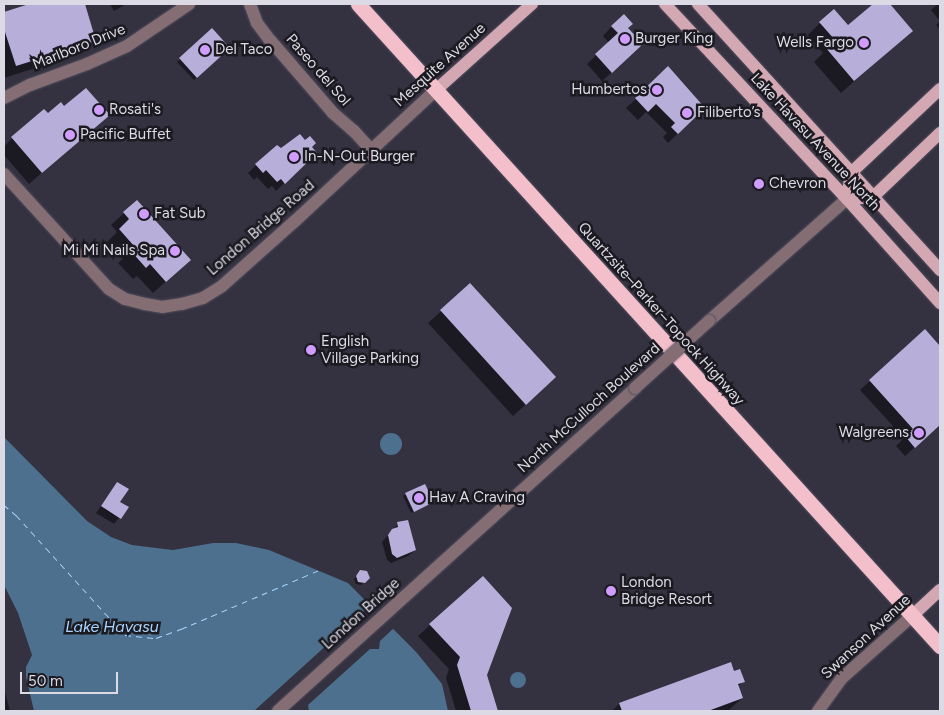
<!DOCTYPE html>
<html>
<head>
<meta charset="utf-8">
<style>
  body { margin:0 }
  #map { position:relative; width:944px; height:715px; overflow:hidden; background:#343140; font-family:Figtree,sans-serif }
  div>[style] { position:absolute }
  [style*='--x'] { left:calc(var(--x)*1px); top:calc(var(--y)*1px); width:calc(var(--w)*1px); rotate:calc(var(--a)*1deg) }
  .water>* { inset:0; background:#4d708e }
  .round { border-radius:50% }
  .pier>* { inset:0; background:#343140 }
  .shadow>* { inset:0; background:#0007 }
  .ferry>* { height:1px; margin-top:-0.5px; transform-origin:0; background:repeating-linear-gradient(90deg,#a9d6ff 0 6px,transparent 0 11px) }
  .building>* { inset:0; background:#b8aeda }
  .roads { filter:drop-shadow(0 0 1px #524f5e) drop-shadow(0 0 1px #524f5e) }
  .minor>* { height:12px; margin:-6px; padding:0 6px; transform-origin:6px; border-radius:6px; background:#846e73 }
  .major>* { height:12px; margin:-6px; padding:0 6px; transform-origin:6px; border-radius:6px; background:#d4a8b2 }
  .highway>* { height:15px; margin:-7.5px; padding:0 7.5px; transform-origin:7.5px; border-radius:7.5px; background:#f3bfcb }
  .bridges { filter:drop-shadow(0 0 1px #524f5e) drop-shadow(0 0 1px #524f5e) }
  .minor-bridge>* { height:12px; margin:-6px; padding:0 6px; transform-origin:6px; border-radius:6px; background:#846e73 }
  .dots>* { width:14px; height:14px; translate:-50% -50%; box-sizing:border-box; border:2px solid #1c1a21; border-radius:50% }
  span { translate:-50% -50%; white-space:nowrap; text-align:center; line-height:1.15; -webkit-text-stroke:5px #1c1a21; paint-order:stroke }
  .poi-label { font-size:15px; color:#dcdae4 }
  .left { translate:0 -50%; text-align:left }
  .right { translate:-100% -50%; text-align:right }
  .street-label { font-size:15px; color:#dcdae4 }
  .water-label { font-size:16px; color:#a9d6ff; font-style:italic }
  .frame { position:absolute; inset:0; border:5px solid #dcdae4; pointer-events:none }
  .scale { position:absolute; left:20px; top:672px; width:98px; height:22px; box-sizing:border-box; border:2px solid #dcdae4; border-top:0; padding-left:6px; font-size:15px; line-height:18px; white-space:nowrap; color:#dcdae4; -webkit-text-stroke:4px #1c1a21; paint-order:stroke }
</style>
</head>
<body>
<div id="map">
  <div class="water">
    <div class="round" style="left:380px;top:433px;width:22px;height:22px"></div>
    <div style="clip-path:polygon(4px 437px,87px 521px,111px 537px,132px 545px,173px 550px,213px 543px,236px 543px,269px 550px,348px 583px,417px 653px,442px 684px,448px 711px,34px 711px,26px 677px,26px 667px,32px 655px,18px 613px,4px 585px)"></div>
    <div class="round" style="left:510px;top:672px;width:16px;height:16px"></div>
  </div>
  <div class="pier">
    <div style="clip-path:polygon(372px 604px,395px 627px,380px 641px,379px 649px,370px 649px,308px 705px,309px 711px,254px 711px)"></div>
  </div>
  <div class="shadow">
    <div style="clip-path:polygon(33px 4px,83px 4px,95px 40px,82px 53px,4px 78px,4px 13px)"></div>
    <div style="clip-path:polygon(110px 4px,126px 4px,114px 11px)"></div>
    <div style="clip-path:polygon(875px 4px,888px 4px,911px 30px,841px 93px,814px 62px,823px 53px,808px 35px,820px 23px,848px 27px)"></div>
    <div style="clip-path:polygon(938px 4px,940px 4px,940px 30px,936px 25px,940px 21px,931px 10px)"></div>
    <div style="clip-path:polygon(612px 26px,627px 28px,632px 54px,602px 81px,587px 64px,609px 43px,603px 36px)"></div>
    <div style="clip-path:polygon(212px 30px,229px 48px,194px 80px,177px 62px)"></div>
    <div style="clip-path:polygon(636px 99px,704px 108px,668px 143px,663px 137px,667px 133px,646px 112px,638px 120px,626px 108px)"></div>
    <div style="clip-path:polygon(64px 108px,108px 115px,29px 184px,4px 155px,4px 147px,12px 138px)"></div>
    <div style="clip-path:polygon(311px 147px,315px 153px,276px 191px,272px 186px,268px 189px,257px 177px,254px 180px,248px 173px,256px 165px,281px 150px)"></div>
    <div style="clip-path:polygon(124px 213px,190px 260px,153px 293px,137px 276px,133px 279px,118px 263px,123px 259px,107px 242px,117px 232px,111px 225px)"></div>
    <div style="clip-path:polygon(470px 285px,542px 390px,513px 416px,428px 323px)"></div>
    <div style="clip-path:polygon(925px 331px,940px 348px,940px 425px,905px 456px,896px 446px,904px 438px,860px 390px)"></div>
    <div style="clip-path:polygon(117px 483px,119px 502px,127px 508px,114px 524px,96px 513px)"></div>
    <div style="clip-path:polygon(406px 494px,432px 502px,411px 513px,403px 496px)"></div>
    <div style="clip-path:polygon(398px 524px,415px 550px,408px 556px,391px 563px,387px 560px,382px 542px)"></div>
    <div style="clip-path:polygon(358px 574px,368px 578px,361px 585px,356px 584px,354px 579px)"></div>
    <div style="clip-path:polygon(430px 625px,486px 675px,496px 711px,456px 711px,446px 678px,449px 669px,418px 636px)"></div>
    <div style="clip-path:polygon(730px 664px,733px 673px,743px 681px,738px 687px,742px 698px,728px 711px,612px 711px,619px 704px)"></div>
    <div style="clip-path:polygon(4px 688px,10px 711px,4px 711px)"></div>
  </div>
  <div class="ferry">
    <div style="--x:4;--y:505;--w:16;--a:40"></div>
    <div style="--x:16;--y:515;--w:162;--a:47.8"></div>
    <div style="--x:125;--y:635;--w:31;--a:6"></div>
    <div style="--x:156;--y:638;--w:27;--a:-20"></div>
    <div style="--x:181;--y:629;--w:150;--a:-23.1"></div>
  </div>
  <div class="building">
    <div style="clip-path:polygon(29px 4px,85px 4px,96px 41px,16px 66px,4px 29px,4px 12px)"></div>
    <div style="clip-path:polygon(873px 4px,890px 4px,913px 31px,854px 81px,826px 48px,835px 40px,819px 22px,834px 9px,848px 25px)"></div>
    <div style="clip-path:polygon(624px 14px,633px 24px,628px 28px,643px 44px,612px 73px,595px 54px,618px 33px,611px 26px)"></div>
    <div style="clip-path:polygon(212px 28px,230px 48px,197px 78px,179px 58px)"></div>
    <div style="clip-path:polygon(668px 66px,705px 108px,678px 134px,671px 127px,675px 123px,656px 104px,648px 112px,635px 98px)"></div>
    <div style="clip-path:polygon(86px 88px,110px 115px,42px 173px,11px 137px,44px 109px,48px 113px,61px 102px,64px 106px)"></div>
    <div style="clip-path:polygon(300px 134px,305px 140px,310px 136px,316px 143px,312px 147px,317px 153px,285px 184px,281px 179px,277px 182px,266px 170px,263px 173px,255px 164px,277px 145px,281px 148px)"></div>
    <div style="clip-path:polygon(137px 200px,191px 260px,166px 282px,150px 264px,146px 268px,130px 250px,134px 246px,119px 229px,129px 219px,123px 212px)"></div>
    <div style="clip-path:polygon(470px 283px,556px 377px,526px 405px,440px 310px)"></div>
    <div style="clip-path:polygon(925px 329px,940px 346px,940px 425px,915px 448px,905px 436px,913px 429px,869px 380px)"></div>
    <div style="clip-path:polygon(117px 482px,129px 489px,120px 502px,129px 507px,121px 519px,101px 506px)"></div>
    <div style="clip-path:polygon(425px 484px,434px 502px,414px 512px,405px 493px)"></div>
    <div style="clip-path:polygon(408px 520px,416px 550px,397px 558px,392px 554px,388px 535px,392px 529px,398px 527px,397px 522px)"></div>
    <div style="clip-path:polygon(360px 570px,367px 571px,370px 578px,365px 583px,358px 582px,356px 576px)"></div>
    <div style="clip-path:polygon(483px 576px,512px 608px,487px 675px,498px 711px,471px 711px,457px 665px,460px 657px,429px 624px)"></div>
    <div style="clip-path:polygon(731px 662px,734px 671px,740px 669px,745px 682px,738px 684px,743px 698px,708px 711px,622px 711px,619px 703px)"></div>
  </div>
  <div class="roads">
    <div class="minor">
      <div style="--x:250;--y:4;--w:20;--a:70"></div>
      <div style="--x:257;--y:23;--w:21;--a:53"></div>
      <div style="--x:270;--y:40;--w:96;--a:49.2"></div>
      <div style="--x:333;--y:113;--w:28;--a:41"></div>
      <div style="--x:354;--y:131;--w:27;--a:48"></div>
      <div style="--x:4;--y:98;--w:29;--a:-27"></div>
      <div style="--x:30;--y:85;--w:61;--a:-20.2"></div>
      <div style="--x:87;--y:64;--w:44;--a:-24.2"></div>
      <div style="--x:127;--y:46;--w:75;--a:-34.1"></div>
      <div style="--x:4;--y:174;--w:156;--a:47.6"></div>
      <div style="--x:109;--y:289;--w:19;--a:32"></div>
      <div style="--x:125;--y:299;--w:21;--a:14"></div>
      <div style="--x:145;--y:304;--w:17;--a:10"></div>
      <div style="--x:162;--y:307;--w:20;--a:-9"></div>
      <div style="--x:182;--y:304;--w:22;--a:-16"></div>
      <div style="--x:203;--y:298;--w:22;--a:-32"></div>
      <div style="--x:222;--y:286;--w:98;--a:-41.7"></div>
      <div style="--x:295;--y:221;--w:192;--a:-42.9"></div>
      <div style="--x:709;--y:321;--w:184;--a:-41.5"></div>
      <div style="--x:278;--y:711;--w:481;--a:-42.1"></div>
      <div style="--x:818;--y:711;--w:41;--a:-54"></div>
      <div style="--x:842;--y:678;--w:95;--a:-41.6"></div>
    </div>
    <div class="major">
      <div style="--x:665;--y:4;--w:267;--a:47"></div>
      <div style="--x:847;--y:199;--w:140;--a:48.2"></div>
      <div style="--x:698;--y:4;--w:360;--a:47.7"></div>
      <div style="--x:940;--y:89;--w:122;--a:136.7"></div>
      <div style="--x:851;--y:173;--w:26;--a:99"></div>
      <div style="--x:847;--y:199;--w:26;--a:-4"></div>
      <div style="--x:873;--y:197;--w:93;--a:-43.7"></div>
      <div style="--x:436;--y:90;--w:129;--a:-41.9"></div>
      <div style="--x:913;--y:615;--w:37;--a:-43"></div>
    </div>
    <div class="highway">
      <div style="--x:358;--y:4;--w:867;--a:47.81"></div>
    </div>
  </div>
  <div class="bridges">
    <div class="minor-bridge">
      <div style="--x:635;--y:388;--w:100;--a:-42.2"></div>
    </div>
  </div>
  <div class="dots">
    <div style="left:625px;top:39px;background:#d09dfe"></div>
    <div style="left:864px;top:43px;background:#d09dfe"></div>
    <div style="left:205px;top:50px;background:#d09dfe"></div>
    <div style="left:657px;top:90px;background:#d09dfe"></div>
    <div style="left:99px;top:110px;background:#d09dfe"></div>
    <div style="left:687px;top:113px;background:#d09dfe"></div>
    <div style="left:70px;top:135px;background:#d09dfe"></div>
    <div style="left:294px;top:157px;background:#d09dfe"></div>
    <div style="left:759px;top:184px;background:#d09dfe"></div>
    <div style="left:144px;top:214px;background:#d09dfe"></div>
    <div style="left:175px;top:251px;background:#d09dfe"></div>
    <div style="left:311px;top:350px;background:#d09dfe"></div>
    <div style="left:919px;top:433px;background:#d09dfe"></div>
    <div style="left:419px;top:498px;background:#d09dfe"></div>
    <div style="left:611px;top:591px;background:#d09dfe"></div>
  </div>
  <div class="poi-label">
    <span class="left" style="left:635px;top:39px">Burger King</span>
    <span class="right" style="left:854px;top:43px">Wells Fargo</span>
    <span class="left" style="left:215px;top:50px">Del Taco</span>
    <span class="right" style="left:647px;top:90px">Humbertos</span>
    <span class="left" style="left:109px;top:110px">Rosati's</span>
    <span class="left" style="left:697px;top:113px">Filiberto’s</span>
    <span class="left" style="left:80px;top:135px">Pacific Buffet</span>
    <span class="left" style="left:304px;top:157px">In-N-Out Burger</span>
    <span class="left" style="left:769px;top:184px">Chevron</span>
    <span class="left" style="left:154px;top:214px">Fat Sub</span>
    <span class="right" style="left:165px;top:251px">Mi Mi Nails Spa</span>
    <span class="left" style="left:321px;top:350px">English<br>Village Parking</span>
    <span class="right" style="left:909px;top:433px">Walgreens</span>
    <span class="left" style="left:429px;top:498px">Hav A Craving</span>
    <span class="left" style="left:621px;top:591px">London<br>Bridge Resort</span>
  </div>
  <div class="street-label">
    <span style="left:79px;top:47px;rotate:-22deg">Marlboro Drive</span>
    <span style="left:440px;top:65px;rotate:-42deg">Mesquite Avenue</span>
    <span style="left:318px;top:70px;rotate:49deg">Paseo del Sol</span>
    <span style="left:815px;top:142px;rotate:47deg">Lake Havasu Avenue North</span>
    <span style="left:261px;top:228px;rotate:-41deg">London Bridge Road</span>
    <span style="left:661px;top:314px;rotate:48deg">Quartzsite–Parker–Topock Highway</span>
    <span style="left:589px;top:408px;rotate:-42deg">North McCulloch Boulevard</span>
    <span style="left:361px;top:614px;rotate:-42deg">London Bridge</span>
    <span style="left:866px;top:637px;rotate:-43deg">Swanson Avenue</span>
  </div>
  <div class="water-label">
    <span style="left:112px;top:627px">Lake Havasu</span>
  </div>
  <div class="frame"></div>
  <div class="scale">50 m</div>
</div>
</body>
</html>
